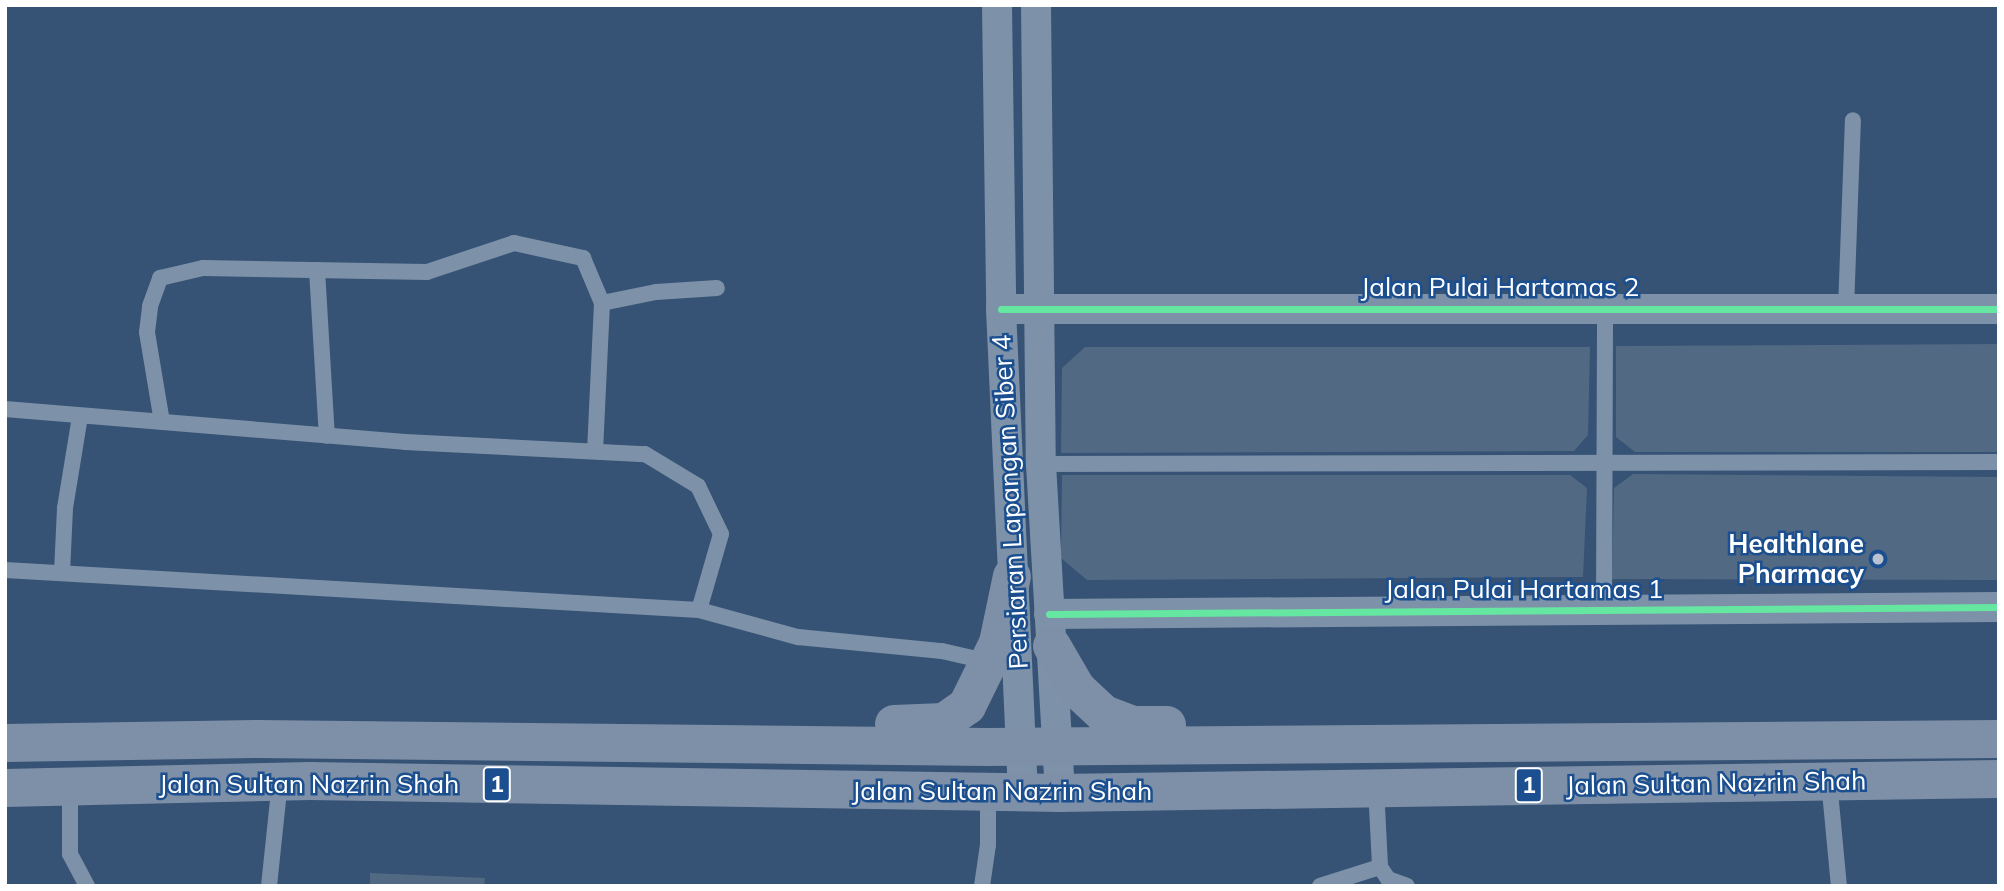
<!DOCTYPE html>
<html>
<head>
<meta charset="utf-8">
<style>
  body { margin:0 }
  #map { position:relative; width:2004px; height:891px; overflow:hidden; background:#365274; font-family:Mulish,sans-serif }
  div>[style] { position:absolute }
  [style*='--x'] { left:calc(var(--x)*1px); top:calc(var(--y)*1px); width:calc(var(--w)*1px); rotate:calc(var(--a)*1deg) }
  .building>* { inset:0; background:#526984 }
  .service>* { height:16px; margin:-8px; padding:0 8px; transform-origin:8px; border-radius:8px; background:#7d92a8 }
  .minor>* { height:30px; margin:-15px; padding:0 15px; transform-origin:15px; border-radius:15px; background:#7d92a8 }
  .trunk>* { height:38px; margin:-19px; padding:0 19px; transform-origin:19px; border-radius:19px; background:#7e90a7 }
  .cycleway>* { height:7px; margin:-3.5px; padding:0 3.5px; transform-origin:3.5px; border-radius:3.5px; background:#66e7a1 }
  .dots>* { width:19px; height:19px; translate:-50% -50%; box-sizing:border-box; border:4px solid #1b4f8f; border-radius:50% }
  span { translate:-50% -50%; white-space:nowrap; text-align:center; line-height:1.15; -webkit-text-stroke:5px #1b4f8f; paint-order:stroke }
  .shield-label span { padding:2px 5px; background:#1b4f8f; border:2px solid; border-radius:5px; -webkit-text-stroke-width:0 }
  .shield-label { font-size:24px; color:#fff; font-weight:700 }
  .street-label { font-size:26px; color:#fff }
  .poi-label { font-size:26px; color:#fff; font-weight:700 }
  .right { translate:-100% -50%; text-align:right }
  .frame { position:absolute; inset:0; border:7px solid #fff; pointer-events:none }
</style>
</head>
<body>
<div id="map">
  <div class="building">
    <div style="clip-path:polygon(1999px 344px,1999px 452px,1635px 452px,1616px 437px,1616px 346px)"></div>
    <div style="clip-path:polygon(1085px 347px,1590px 347px,1588px 435px,1574px 451px,1061px 453px,1062px 368px)"></div>
    <div style="clip-path:polygon(1633px 474px,1999px 477px,1999px 580px,1612px 579px,1614px 488px)"></div>
    <div style="clip-path:polygon(1062px 475px,1570px 475px,1587px 488px,1583px 577px,1087px 580px,1061px 558px)"></div>
    <div style="clip-path:polygon(370px 873px,485px 878px,484px 886px,370px 886px)"></div>
  </div>
  <div class="service">
    <div style="--x:317;--y:270;--w:166;--a:86.6"></div>
    <div style="--x:602;--y:303;--w:55;--a:-11.5"></div>
    <div style="--x:656;--y:292;--w:61;--a:-3.8"></div>
    <div style="--x:1846;--y:309;--w:189;--a:-87.9"></div>
    <div style="--x:5;--y:409;--w:401;--a:4.7"></div>
    <div style="--x:405;--y:442;--w:240;--a:2.9"></div>
    <div style="--x:645;--y:454;--w:62;--a:31.1"></div>
    <div style="--x:698;--y:486;--w:53;--a:64.4"></div>
    <div style="--x:721;--y:534;--w:79;--a:106.1"></div>
    <div style="--x:162;--y:422;--w:91;--a:-99.5"></div>
    <div style="--x:147;--y:332;--w:26;--a:-83"></div>
    <div style="--x:150;--y:306;--w:30;--a:-70"></div>
    <div style="--x:160;--y:278;--w:44;--a:-13.1"></div>
    <div style="--x:203;--y:268;--w:224;--a:1"></div>
    <div style="--x:427;--y:272;--w:92;--a:-18.4"></div>
    <div style="--x:514;--y:243;--w:71;--a:12.3"></div>
    <div style="--x:583;--y:258;--w:49;--a:67.1"></div>
    <div style="--x:602;--y:303;--w:148;--a:92.7"></div>
    <div style="--x:1041;--y:464;--w:958;--a:-0.12"></div>
    <div style="--x:5;--y:570;--w:695;--a:3.3"></div>
    <div style="--x:699;--y:610;--w:103;--a:15.3"></div>
    <div style="--x:798;--y:637;--w:145;--a:5.6"></div>
    <div style="--x:942;--y:651;--w:49;--a:12.9"></div>
    <div style="--x:62;--y:572;--w:64;--a:-87.3"></div>
    <div style="--x:65;--y:508;--w:93;--a:-80.7"></div>
    <div style="--x:1604;--y:610;--w:302;--a:-89.8"></div>
    <div style="--x:1829;--y:781;--w:105;--a:84.6"></div>
    <div style="--x:70;--y:787;--w:67;--a:90"></div>
    <div style="--x:70;--y:854;--w:36;--a:62"></div>
    <div style="--x:1376;--y:787;--w:80;--a:87.1"></div>
    <div style="--x:1380;--y:867;--w:14;--a:56"></div>
    <div style="--x:1388;--y:879;--w:20;--a:20"></div>
    <div style="--x:269;--y:886;--w:105;--a:-84"></div>
    <div style="--x:982;--y:886;--w:41;--a:-81.7"></div>
    <div style="--x:988;--y:845;--w:52;--a:-90"></div>
    <div style="--x:1320;--y:886;--w:63;--a:-17.6"></div>
  </div>
  <div class="minor">
    <div style="--x:997;--y:5;--w:304;--a:89.2"></div>
    <div style="--x:1001;--y:309;--w:484;--a:87.4"></div>
    <div style="--x:1036;--y:5;--w:459;--a:89.4"></div>
    <div style="--x:1041;--y:464;--w:330;--a:86.7"></div>
    <div style="--x:1001;--y:309;--w:998;--a:0"></div>
    <div style="--x:1049;--y:614;--w:950;--a:-0.42"></div>
  </div>
  <div class="trunk">
    <div style="--x:1052;--y:646;--w:50;--a:59.8"></div>
    <div style="--x:1077;--y:689;--w:37;--a:43"></div>
    <div style="--x:1104;--y:714;--w:31;--a:21"></div>
    <div style="--x:1133;--y:725;--w:34;--a:0"></div>
    <div style="--x:894;--y:724;--w:50;--a:-2.3"></div>
    <div style="--x:944;--y:722;--w:28;--a:-35"></div>
    <div style="--x:967;--y:706;--w:70;--a:-63.8"></div>
    <div style="--x:998;--y:643;--w:68;--a:-78.2"></div>
    <div style="--x:5;--y:743;--w:252;--a:-0.9"></div>
    <div style="--x:257;--y:739;--w:730;--a:0.63"></div>
    <div style="--x:987;--y:747;--w:1012;--a:-0.45"></div>
    <div style="--x:5;--y:788;--w:305;--a:-1.3"></div>
    <div style="--x:310;--y:781;--w:750;--a:0.92"></div>
    <div style="--x:1060;--y:793;--w:939;--a:-0.85"></div>
  </div>
  <div class="cycleway">
    <div style="--x:1001;--y:309;--w:998;--a:0"></div>
    <div style="--x:1049;--y:614;--w:950;--a:-0.42"></div>
  </div>
  <div class="dots">
    <div style="left:1878px;top:559px;background:#b9c2ce"></div>
  </div>
  <div class="shield-label">
    <span style="left:497px;top:784px">1</span>
    <span style="left:1529px;top:785px">1</span>
  </div>
  <div class="street-label">
    <span style="left:1500px;top:287px">Jalan Pulai Hartamas 2</span>
    <span style="left:1010px;top:502px;rotate:-93deg">Persiaran Lapangan Siber 4</span>
    <span style="left:1524px;top:589px">Jalan Pulai Hartamas 1</span>
    <span style="left:1716px;top:783px;rotate:-1deg">Jalan Sultan Nazrin Shah</span>
    <span style="left:309px;top:784px">Jalan Sultan Nazrin Shah</span>
    <span style="left:1002px;top:791px">Jalan Sultan Nazrin Shah</span>
  </div>
  <div class="poi-label">
    <span class="right" style="left:1864px;top:559px">Healthlane<br>Pharmacy</span>
  </div>
  <div class="frame"></div>
</div>
</body>
</html>
